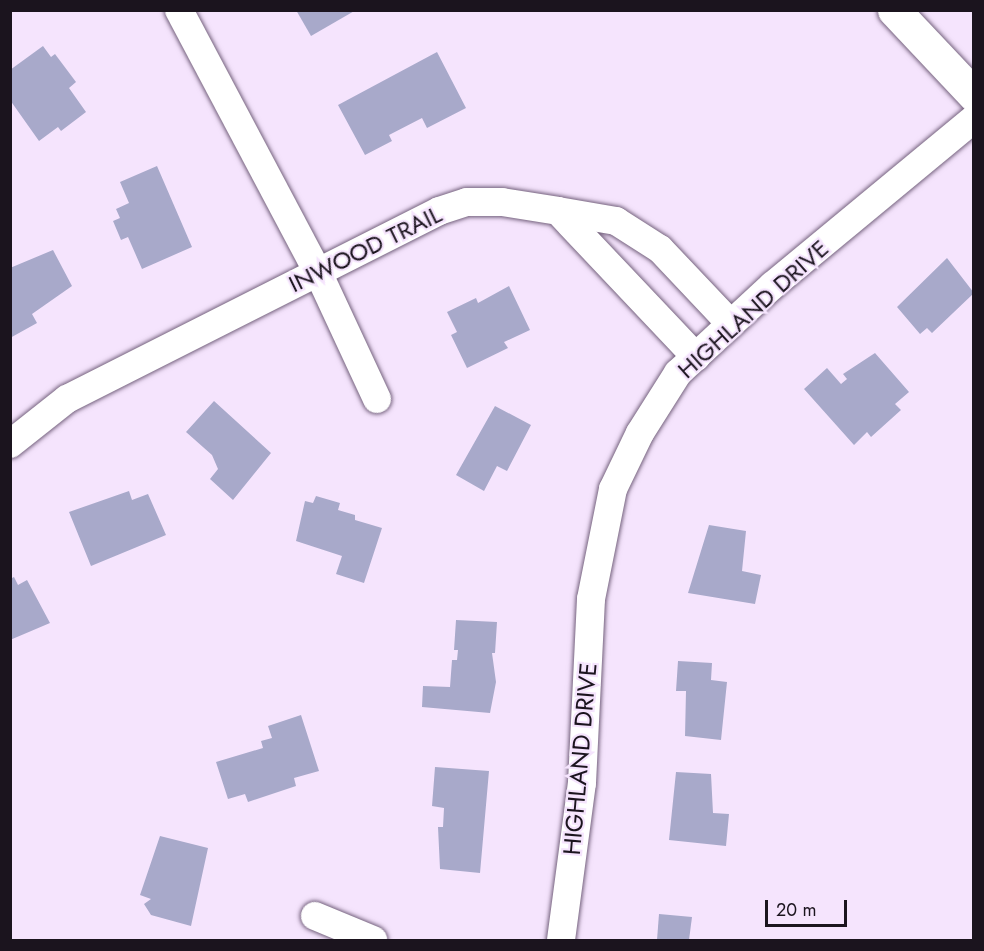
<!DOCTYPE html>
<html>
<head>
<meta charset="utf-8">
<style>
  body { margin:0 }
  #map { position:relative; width:984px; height:951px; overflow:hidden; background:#f5e4fd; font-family:Jost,sans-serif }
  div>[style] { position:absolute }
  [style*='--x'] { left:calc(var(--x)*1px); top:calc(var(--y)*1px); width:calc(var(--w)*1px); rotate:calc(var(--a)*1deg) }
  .building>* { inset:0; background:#a8a9ca }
  .roads { filter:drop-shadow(0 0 2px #75627e) drop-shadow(0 0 2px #75627e) }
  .minor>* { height:28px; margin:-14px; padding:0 14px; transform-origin:14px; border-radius:14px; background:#fff }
  .major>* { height:33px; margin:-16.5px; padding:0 16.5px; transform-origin:16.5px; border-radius:16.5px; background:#fff }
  span { translate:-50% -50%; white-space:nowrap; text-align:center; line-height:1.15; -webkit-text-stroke:4.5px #f5e4fd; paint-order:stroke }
  .street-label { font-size:24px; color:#1b141e }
  .frame { position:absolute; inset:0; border:12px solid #1b141e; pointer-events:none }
  .scale { position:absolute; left:765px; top:900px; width:82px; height:27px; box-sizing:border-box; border:3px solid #1b141e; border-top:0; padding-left:8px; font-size:18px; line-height:21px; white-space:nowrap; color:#1b141e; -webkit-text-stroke:4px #f5e4fd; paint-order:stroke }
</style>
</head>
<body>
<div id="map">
  <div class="building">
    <div style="clip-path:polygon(296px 10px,356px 10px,311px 36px)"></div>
    <div style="clip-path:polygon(43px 46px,51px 57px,55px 54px,76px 82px,69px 88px,86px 112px,61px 131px,58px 127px,39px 141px,10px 100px,10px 70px)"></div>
    <div style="clip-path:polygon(437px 52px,466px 108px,427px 128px,422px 118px,389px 135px,392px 141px,365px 155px,338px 105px)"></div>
    <div style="clip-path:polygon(157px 166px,192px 247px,142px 269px,128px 237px,121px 240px,113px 221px,120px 218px,116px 209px,129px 203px,120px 182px)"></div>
    <div style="clip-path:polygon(53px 250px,72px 286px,32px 314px,37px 323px,10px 338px,10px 268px)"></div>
    <div style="clip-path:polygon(947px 258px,974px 293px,932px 333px,927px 328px,920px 334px,897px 307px)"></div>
    <div style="clip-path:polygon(509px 286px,530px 330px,504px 342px,508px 348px,467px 368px,451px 335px,457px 332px,447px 312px,476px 298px,478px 303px)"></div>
    <div style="clip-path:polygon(875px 353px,909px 392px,895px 404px,901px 410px,871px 437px,867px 432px,854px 445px,804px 389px,827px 368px,841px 384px,847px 379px,843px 374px)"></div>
    <div style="clip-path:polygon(214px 401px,271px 453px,233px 500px,210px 479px,218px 469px,212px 455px,186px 432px)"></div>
    <div style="clip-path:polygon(495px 406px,531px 425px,507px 471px,497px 466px,484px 491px,456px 475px)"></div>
    <div style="clip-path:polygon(129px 491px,132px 500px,148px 494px,166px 535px,91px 566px,69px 512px)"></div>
    <div style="clip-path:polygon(316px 496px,340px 503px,338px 510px,355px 515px,355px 520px,382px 528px,364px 583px,336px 574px,342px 556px,296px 541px,305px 501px,313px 503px)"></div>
    <div style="clip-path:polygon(709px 525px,746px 531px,742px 571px,761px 575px,755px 604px,688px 593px)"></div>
    <div style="clip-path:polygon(14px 577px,18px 585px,27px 580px,50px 623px,10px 640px,10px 579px)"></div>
    <div style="clip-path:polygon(456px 620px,497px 622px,495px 653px,492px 653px,496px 682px,490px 713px,422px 707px,423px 686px,450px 687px,452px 660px,457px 660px,458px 650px,454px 650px)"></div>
    <div style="clip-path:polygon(678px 661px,712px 663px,711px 680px,727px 682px,721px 740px,685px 736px,686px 691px,676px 691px)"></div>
    <div style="clip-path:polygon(301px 715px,319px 771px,294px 778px,296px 786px,248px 802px,245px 794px,228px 799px,216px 762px,263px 748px,261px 741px,272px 738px,268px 726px)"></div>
    <div style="clip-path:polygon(435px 767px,489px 771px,480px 873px,440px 869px,438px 827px,443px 827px,444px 808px,432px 806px)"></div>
    <div style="clip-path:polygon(676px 772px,711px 774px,713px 813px,729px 814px,726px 846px,669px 840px)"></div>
    <div style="clip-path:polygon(160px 836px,208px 848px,191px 926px,151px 915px,144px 904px,151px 899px,140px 895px)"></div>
    <div style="clip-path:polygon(659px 914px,692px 917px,689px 940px,657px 940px)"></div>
  </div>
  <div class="roads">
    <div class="minor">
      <div style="--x:179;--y:10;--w:297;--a:62.1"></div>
      <div style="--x:318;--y:272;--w:140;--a:65.1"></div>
      <div style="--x:558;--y:211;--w:59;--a:9.8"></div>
      <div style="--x:616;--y:221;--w:52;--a:32.5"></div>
      <div style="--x:660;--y:249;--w:103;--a:46.6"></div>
      <div style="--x:10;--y:444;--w:73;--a:-38.3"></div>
      <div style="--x:67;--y:399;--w:417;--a:-26.8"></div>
      <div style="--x:439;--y:211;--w:29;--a:-18"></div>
      <div style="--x:467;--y:202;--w:35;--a:0"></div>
      <div style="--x:502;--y:202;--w:57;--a:9.1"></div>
      <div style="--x:558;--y:211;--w:201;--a:46.6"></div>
      <div style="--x:315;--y:916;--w:63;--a:22.5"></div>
      <div style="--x:561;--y:940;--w:158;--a:-82.4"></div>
      <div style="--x:582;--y:783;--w:184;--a:-87.2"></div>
      <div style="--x:591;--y:599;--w:112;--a:-78.7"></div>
      <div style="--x:613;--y:489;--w:62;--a:-64.3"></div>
      <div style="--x:640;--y:433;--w:71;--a:-57.7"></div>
      <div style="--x:678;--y:373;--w:129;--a:-42.8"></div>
      <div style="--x:773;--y:285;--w:261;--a:-39.6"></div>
    </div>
    <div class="major">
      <div style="--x:894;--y:10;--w:117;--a:46.7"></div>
    </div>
  </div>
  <div class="street-label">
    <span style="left:365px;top:249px;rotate:-26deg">INWOOD TRAIL</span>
    <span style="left:753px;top:309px;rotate:-42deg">HIGHLAND DRIVE</span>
    <span style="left:580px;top:759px;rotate:-85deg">HIGHLAND DRIVE</span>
  </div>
  <div class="frame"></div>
  <div class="scale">20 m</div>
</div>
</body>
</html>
